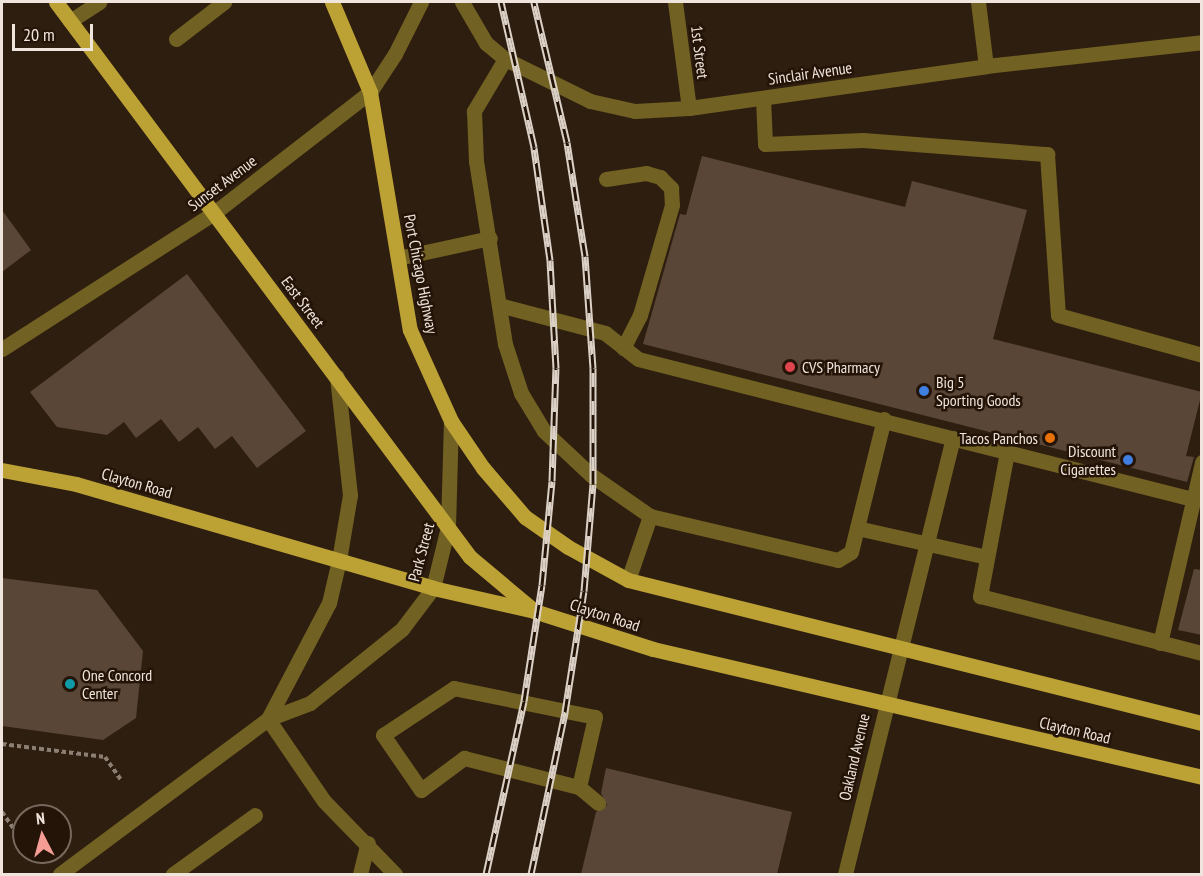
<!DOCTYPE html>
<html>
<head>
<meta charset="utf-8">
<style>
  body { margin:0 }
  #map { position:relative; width:1203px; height:876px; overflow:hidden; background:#2e1e10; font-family:"PT Sans Narrow",sans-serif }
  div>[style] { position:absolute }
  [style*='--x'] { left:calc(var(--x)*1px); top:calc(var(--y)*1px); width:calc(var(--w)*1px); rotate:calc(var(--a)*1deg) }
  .building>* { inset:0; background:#594637 }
  .path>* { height:4px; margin-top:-2px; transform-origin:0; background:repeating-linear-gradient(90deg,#8b7e72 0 4.5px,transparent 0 7.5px) }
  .minor>* { height:15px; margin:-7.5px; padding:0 7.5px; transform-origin:7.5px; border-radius:7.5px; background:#716122 }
  .major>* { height:15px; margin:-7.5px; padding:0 7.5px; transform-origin:7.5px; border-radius:7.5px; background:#bca135 }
  .rail>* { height:7px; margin-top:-3.5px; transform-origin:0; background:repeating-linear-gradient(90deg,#241407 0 14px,#dcd1c7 0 28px); box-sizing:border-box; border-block:2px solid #dcd1c7 }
  .dots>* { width:16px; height:16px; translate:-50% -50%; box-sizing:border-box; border:3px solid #241407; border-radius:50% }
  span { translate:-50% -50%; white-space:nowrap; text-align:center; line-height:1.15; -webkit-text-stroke:5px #241407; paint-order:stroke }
  .street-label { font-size:16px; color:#f0e5dc }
  .poi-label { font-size:16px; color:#f0e5dc }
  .left { translate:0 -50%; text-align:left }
  .right { translate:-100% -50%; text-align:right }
  .frame { position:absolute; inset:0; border:3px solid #f0e5dc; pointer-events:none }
  .north { position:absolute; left:12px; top:804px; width:60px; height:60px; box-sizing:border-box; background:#241407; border:2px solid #76685c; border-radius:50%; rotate:354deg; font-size:16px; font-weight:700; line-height:24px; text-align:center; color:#f0e5dc }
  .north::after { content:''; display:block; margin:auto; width:21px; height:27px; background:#f59c94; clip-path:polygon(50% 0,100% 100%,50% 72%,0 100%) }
  .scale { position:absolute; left:12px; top:24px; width:81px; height:27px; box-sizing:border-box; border:3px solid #f0e5dc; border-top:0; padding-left:8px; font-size:18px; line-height:21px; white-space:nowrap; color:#f0e5dc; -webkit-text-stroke:4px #241407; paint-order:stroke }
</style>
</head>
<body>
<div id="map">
  <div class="building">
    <div style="clip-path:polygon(702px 156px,905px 207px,912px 181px,1027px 210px,993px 339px,1202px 392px,1186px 456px,1194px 457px,1187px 482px,643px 344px,680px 214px,686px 215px)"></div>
    <div style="clip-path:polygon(2px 210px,31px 250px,2px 272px)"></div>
    <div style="clip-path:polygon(187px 274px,306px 431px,257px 468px,232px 436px,215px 449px,198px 427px,179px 442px,161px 419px,136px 438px,124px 422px,107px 435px,57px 427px,30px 392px)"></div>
    <div style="clip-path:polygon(1194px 569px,1202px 570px,1202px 635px,1178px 630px)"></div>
    <div style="clip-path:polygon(2px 578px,97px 590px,143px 651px,136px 718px,103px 740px,2px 726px)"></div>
    <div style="clip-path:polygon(606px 768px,792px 812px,777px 874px,581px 874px,596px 812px,607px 805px,601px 793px)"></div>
  </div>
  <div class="path">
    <div style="--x:2;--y:744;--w:104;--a:7.2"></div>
    <div style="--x:105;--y:757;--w:29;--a:55"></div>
    <div style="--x:2;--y:812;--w:38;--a:55"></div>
  </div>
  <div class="minor">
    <div style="--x:462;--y:2;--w:48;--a:59.7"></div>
    <div style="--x:486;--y:43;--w:25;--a:40"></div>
    <div style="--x:505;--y:59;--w:95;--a:26.3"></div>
    <div style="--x:590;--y:101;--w:46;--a:12.5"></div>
    <div style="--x:635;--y:111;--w:54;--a:-3.2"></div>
    <div style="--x:689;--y:108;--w:300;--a:-8"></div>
    <div style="--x:986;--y:66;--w:217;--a:-6.3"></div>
    <div style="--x:675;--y:2;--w:107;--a:82.5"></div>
    <div style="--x:978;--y:2;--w:64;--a:82.9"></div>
    <div style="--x:70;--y:21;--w:35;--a:-33"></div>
    <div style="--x:176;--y:39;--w:61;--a:-37.6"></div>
    <div style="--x:505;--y:59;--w:61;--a:120.8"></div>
    <div style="--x:474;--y:111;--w:50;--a:87.7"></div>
    <div style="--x:476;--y:161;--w:185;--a:81"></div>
    <div style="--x:505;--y:344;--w:52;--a:71.9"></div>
    <div style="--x:521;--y:393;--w:44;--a:58.8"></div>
    <div style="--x:544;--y:431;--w:64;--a:43.1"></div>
    <div style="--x:591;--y:475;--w:72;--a:34.8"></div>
    <div style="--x:650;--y:516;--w:193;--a:13.2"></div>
    <div style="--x:838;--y:560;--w:15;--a:-32"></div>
    <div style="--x:851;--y:552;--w:137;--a:-76.1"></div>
    <div style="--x:763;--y:98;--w:46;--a:87.5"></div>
    <div style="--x:765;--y:144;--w:98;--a:-2.3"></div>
    <div style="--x:863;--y:140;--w:185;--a:4.4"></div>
    <div style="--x:1047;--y:154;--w:161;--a:86.1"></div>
    <div style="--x:1058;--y:315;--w:149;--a:15.5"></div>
    <div style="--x:606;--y:179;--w:40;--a:-8.5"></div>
    <div style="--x:646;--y:173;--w:15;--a:16"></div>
    <div style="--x:660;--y:177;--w:16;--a:45"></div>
    <div style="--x:671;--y:188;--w:17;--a:87"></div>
    <div style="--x:672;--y:205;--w:115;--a:106.2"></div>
    <div style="--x:640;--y:315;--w:37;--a:117"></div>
    <div style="--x:398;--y:258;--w:94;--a:-12.3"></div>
    <div style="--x:499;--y:305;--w:110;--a:14.8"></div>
    <div style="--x:605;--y:333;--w:42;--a:38.2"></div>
    <div style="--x:638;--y:359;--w:572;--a:14.16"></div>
    <div style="--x:2;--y:349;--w:252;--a:-32.7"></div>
    <div style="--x:214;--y:213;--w:197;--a:-37.8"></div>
    <div style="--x:370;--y:92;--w:45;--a:-56.7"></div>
    <div style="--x:395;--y:54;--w:58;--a:-63.4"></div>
    <div style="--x:1007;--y:452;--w:147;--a:100.6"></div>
    <div style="--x:980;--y:596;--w:229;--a:14.4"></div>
    <div style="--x:857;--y:528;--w:133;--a:12.6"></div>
    <div style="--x:628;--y:580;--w:68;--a:-71"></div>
    <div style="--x:1160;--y:643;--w:186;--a:-76.9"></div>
    <div style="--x:268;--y:719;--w:131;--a:-62.3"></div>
    <div style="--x:329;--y:603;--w:44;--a:-76.9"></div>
    <div style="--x:339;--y:560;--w:66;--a:-80.4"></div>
    <div style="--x:350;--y:495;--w:119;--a:-96.3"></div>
    <div style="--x:268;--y:719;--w:99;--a:55.7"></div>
    <div style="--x:324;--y:801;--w:102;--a:45.8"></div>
    <div style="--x:579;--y:787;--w:72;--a:-77.1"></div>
    <div style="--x:595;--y:717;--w:144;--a:-168.4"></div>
    <div style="--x:454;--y:688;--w:85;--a:146.5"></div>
    <div style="--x:383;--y:735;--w:67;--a:55.4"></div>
    <div style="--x:421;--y:790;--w:54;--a:-36.7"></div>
    <div style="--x:464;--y:758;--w:119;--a:14.2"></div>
    <div style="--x:579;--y:787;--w:25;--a:40"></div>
    <div style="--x:60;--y:874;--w:259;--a:-36.7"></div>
    <div style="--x:268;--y:719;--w:45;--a:-20.9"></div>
    <div style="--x:310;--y:703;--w:118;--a:-38.8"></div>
    <div style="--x:402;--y:629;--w:51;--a:-52.9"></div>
    <div style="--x:433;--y:588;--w:63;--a:-76.2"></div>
    <div style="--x:448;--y:527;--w:106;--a:-88.4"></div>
    <div style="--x:173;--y:874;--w:101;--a:-35.7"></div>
    <div style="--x:360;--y:874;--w:32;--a:-76"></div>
    <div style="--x:845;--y:874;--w:449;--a:-76.1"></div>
  </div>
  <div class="major">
    <div style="--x:56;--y:2;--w:692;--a:53.28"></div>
    <div style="--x:470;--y:557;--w:81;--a:40"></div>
    <div style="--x:332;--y:2;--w:98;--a:67.1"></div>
    <div style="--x:370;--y:92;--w:241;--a:80.5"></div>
    <div style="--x:410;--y:330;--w:100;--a:65.7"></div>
    <div style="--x:451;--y:421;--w:57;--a:55.8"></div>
    <div style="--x:483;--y:468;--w:65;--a:49.4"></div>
    <div style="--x:525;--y:517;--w:52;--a:34.9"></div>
    <div style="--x:568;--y:547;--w:68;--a:28.8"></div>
    <div style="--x:628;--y:580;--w:592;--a:13.99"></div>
    <div style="--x:2;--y:470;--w:75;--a:10.7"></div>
    <div style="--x:76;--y:484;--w:372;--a:16.2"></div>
    <div style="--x:433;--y:588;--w:104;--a:12.8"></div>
    <div style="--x:534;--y:611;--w:125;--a:17.7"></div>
    <div style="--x:653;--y:649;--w:564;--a:13.12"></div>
  </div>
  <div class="rail">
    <div style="--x:486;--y:874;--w:177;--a:-77.6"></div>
    <div style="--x:524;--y:701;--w:117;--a:-81.2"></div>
    <div style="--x:542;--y:585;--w:104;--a:-84.5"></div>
    <div style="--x:552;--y:481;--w:113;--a:-88"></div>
    <div style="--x:556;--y:368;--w:108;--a:-93.2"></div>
    <div style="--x:550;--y:260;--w:114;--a:-98.1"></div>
    <div style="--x:534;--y:147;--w:149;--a:-102.8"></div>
    <div style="--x:531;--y:874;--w:166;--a:-78.1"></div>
    <div style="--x:565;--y:712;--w:122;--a:-81.1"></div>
    <div style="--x:584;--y:591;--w:107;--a:-85.2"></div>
    <div style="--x:593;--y:484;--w:116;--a:-90"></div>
    <div style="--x:593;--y:368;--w:112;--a:-94.1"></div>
    <div style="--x:585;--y:256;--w:115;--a:-99"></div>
    <div style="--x:567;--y:142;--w:144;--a:-103.3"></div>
  </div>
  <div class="dots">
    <div style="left:790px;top:367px;background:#e0444e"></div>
    <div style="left:924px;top:391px;background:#3f7fe0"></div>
    <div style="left:1050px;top:438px;background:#e8710a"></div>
    <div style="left:1128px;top:460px;background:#3f7fe0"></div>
    <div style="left:70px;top:684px;background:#0f9aa8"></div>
  </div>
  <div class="street-label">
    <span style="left:700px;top:52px;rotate:83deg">1st Street</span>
    <span style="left:810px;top:73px;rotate:-8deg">Sinclair Avenue</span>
    <span style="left:222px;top:183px;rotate:-37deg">Sunset Avenue</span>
    <span style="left:421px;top:274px;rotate:79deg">Port Chicago Highway</span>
    <span style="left:303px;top:302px;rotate:53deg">East Street</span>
    <span style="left:137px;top:483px;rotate:16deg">Clayton Road</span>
    <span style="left:421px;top:552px;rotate:-75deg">Park Street</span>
    <span style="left:605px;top:615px;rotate:18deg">Clayton Road</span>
    <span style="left:1075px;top:730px;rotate:13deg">Clayton Road</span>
    <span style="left:854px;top:757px;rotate:-77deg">Oakland Avenue</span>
  </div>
  <div class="poi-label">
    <span class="left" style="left:802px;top:367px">CVS Pharmacy</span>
    <span class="left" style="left:936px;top:391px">Big 5<br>Sporting Goods</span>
    <span class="right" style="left:1038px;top:438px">Tacos Panchos</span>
    <span class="right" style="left:1116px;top:460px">Discount<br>Cigarettes</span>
    <span class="left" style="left:82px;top:684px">One Concord<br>Center</span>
  </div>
  <div class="frame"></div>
  <div class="north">N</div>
  <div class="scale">20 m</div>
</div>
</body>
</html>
